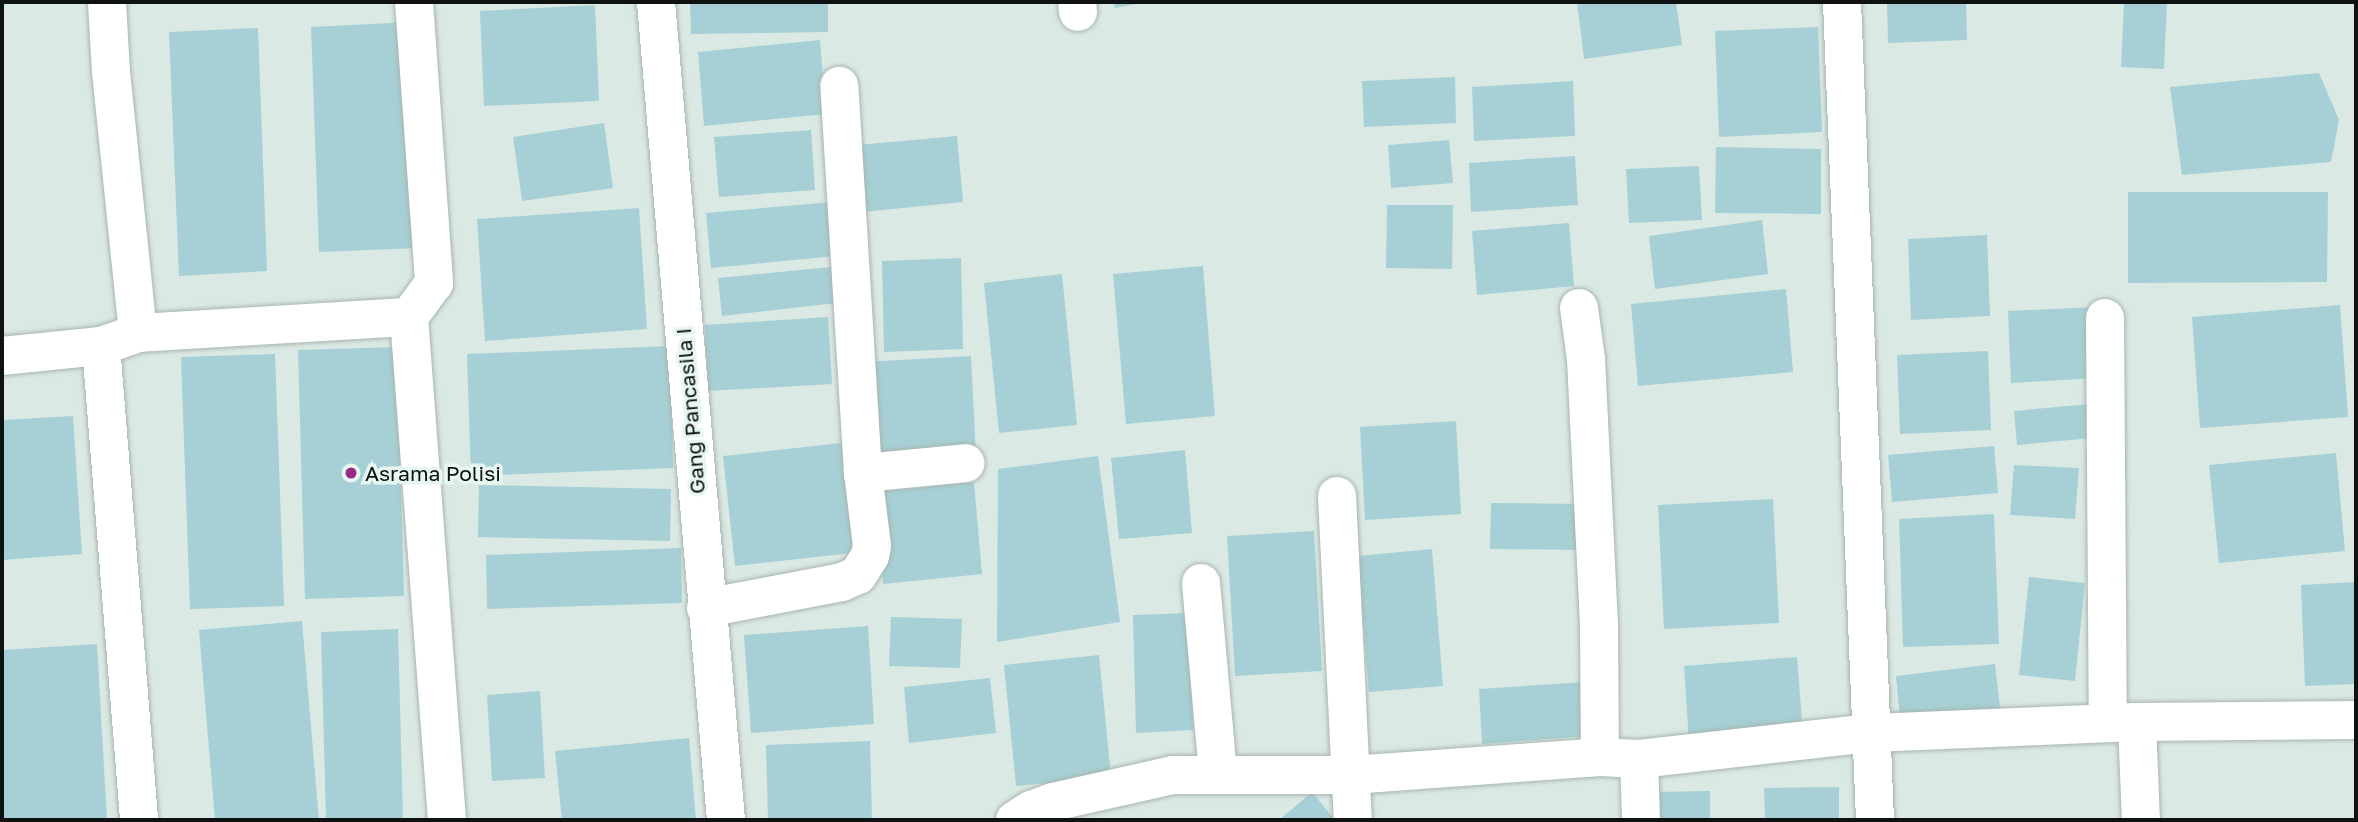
<!DOCTYPE html>
<html>
<head>
<meta charset="utf-8">
<style>
  body { margin:0 }
  #map { position:relative; width:2358px; height:822px; overflow:hidden; background:#dbe9e4; font-family:"Golos Text",sans-serif }
  div>[style] { position:absolute }
  [style*='--x'] { left:calc(var(--x)*1px); top:calc(var(--y)*1px); width:calc(var(--w)*1px); rotate:calc(var(--a)*1deg) }
  .building>* { inset:0; background:#a6d0d5 }
  .roads { filter:drop-shadow(0 0 2px #a8b5b0) drop-shadow(0 0 2px #a8b5b0) }
  .minor>* { height:38px; margin:-19px; padding:0 19px; transform-origin:19px; border-radius:19px; background:#fff }
  .dots>* { width:19px; height:19px; translate:-50% -50%; box-sizing:border-box; border:4px solid #e8f6f1; border-radius:50% }
  span { translate:-50% -50%; white-space:nowrap; text-align:center; line-height:1.15; -webkit-text-stroke:7px #e8f6f1; paint-order:stroke }
  .street-label { font-size:21px; color:#0e1211 }
  .poi-label { font-size:21px; color:#0e1211 }
  .left { translate:0 -50%; text-align:left }
  .frame { position:absolute; inset:0; border:4px solid #0e1211; pointer-events:none }
</style>
</head>
<body>
<div id="map">
  <div class="building">
    <div style="clip-path:polygon(690px 2px,828px 2px,828px 32px,691px 34px)"></div>
    <div style="clip-path:polygon(1114px 2px,1141px 2px,1141px 3px,1115px 8px)"></div>
    <div style="clip-path:polygon(1577px 2px,1676px 2px,1682px 45px,1584px 59px)"></div>
    <div style="clip-path:polygon(1887px 2px,1966px 2px,1967px 40px,1888px 43px)"></div>
    <div style="clip-path:polygon(2124px 2px,2167px 2px,2164px 69px,2121px 67px)"></div>
    <div style="clip-path:polygon(595px 5px,599px 101px,484px 106px,480px 11px)"></div>
    <div style="clip-path:polygon(410px 22px,418px 248px,319px 252px,311px 27px)"></div>
    <div style="clip-path:polygon(1818px 27px,1822px 132px,1719px 137px,1715px 31px)"></div>
    <div style="clip-path:polygon(258px 28px,267px 271px,179px 276px,169px 32px)"></div>
    <div style="clip-path:polygon(820px 40px,826px 114px,704px 126px,698px 52px)"></div>
    <div style="clip-path:polygon(2319px 73px,2339px 120px,2331px 162px,2182px 175px,2170px 87px)"></div>
    <div style="clip-path:polygon(1455px 77px,1456px 123px,1364px 127px,1362px 81px)"></div>
    <div style="clip-path:polygon(1573px 81px,1575px 136px,1474px 141px,1472px 87px)"></div>
    <div style="clip-path:polygon(604px 123px,613px 188px,522px 201px,513px 137px)"></div>
    <div style="clip-path:polygon(811px 130px,815px 190px,719px 197px,714px 137px)"></div>
    <div style="clip-path:polygon(957px 136px,963px 202px,863px 212px,858px 145px)"></div>
    <div style="clip-path:polygon(1449px 140px,1453px 183px,1391px 188px,1388px 145px)"></div>
    <div style="clip-path:polygon(1716px 147px,1821px 149px,1821px 214px,1715px 213px)"></div>
    <div style="clip-path:polygon(1575px 156px,1578px 205px,1471px 212px,1469px 163px)"></div>
    <div style="clip-path:polygon(1699px 166px,1702px 220px,1629px 223px,1626px 169px)"></div>
    <div style="clip-path:polygon(2128px 192px,2328px 192px,2327px 282px,2128px 283px)"></div>
    <div style="clip-path:polygon(832px 202px,836px 256px,711px 268px,706px 213px)"></div>
    <div style="clip-path:polygon(1387px 205px,1453px 205px,1452px 269px,1386px 268px)"></div>
    <div style="clip-path:polygon(639px 208px,647px 329px,485px 341px,477px 219px)"></div>
    <div style="clip-path:polygon(1762px 220px,1768px 274px,1655px 289px,1649px 236px)"></div>
    <div style="clip-path:polygon(1569px 223px,1574px 286px,1477px 295px,1472px 231px)"></div>
    <div style="clip-path:polygon(1987px 235px,1990px 316px,1911px 320px,1908px 239px)"></div>
    <div style="clip-path:polygon(961px 258px,963px 349px,884px 352px,882px 261px)"></div>
    <div style="clip-path:polygon(841px 266px,845px 302px,722px 316px,718px 278px)"></div>
    <div style="clip-path:polygon(1203px 266px,1215px 416px,1126px 424px,1113px 274px)"></div>
    <div style="clip-path:polygon(1062px 274px,1077px 425px,999px 433px,984px 283px)"></div>
    <div style="clip-path:polygon(1786px 289px,1793px 372px,1638px 386px,1631px 304px)"></div>
    <div style="clip-path:polygon(2340px 305px,2348px 417px,2200px 428px,2192px 317px)"></div>
    <div style="clip-path:polygon(2095px 307px,2098px 378px,2011px 383px,2008px 311px)"></div>
    <div style="clip-path:polygon(828px 317px,832px 384px,708px 391px,705px 325px)"></div>
    <div style="clip-path:polygon(670px 346px,673px 468px,471px 476px,467px 354px)"></div>
    <div style="clip-path:polygon(397px 347px,404px 596px,305px 599px,298px 350px)"></div>
    <div style="clip-path:polygon(1988px 351px,1991px 430px,1900px 434px,1897px 355px)"></div>
    <div style="clip-path:polygon(275px 354px,284px 606px,190px 609px,181px 357px)"></div>
    <div style="clip-path:polygon(971px 356px,976px 455px,869px 462px,863px 362px)"></div>
    <div style="clip-path:polygon(2090px 404px,2092px 438px,2017px 445px,2014px 411px)"></div>
    <div style="clip-path:polygon(73px 416px,82px 554px,2px 560px,2px 420px)"></div>
    <div style="clip-path:polygon(1456px 421px,1461px 514px,1365px 520px,1360px 427px)"></div>
    <div style="clip-path:polygon(850px 442px,861px 552px,735px 566px,723px 456px)"></div>
    <div style="clip-path:polygon(1994px 446px,1998px 493px,1892px 502px,1888px 455px)"></div>
    <div style="clip-path:polygon(1185px 450px,1192px 533px,1119px 539px,1111px 458px)"></div>
    <div style="clip-path:polygon(2336px 453px,2345px 551px,2219px 563px,2209px 465px)"></div>
    <div style="clip-path:polygon(1098px 456px,1120px 622px,997px 642px,998px 469px)"></div>
    <div style="clip-path:polygon(2014px 465px,2079px 468px,2075px 519px,2010px 515px)"></div>
    <div style="clip-path:polygon(974px 482px,982px 574px,883px 584px,875px 492px)"></div>
    <div style="clip-path:polygon(479px 485px,671px 489px,670px 541px,478px 537px)"></div>
    <div style="clip-path:polygon(1773px 499px,1779px 623px,1664px 629px,1658px 505px)"></div>
    <div style="clip-path:polygon(1491px 503px,1588px 504px,1587px 550px,1490px 549px)"></div>
    <div style="clip-path:polygon(1994px 514px,1999px 644px,1903px 647px,1899px 519px)"></div>
    <div style="clip-path:polygon(1314px 531px,1322px 671px,1235px 676px,1227px 536px)"></div>
    <div style="clip-path:polygon(681px 548px,682px 603px,487px 609px,486px 555px)"></div>
    <div style="clip-path:polygon(1432px 549px,1443px 686px,1369px 692px,1358px 556px)"></div>
    <div style="clip-path:polygon(2029px 577px,2085px 583px,2075px 681px,2019px 675px)"></div>
    <div style="clip-path:polygon(2356px 582px,2356px 684px,2305px 686px,2301px 585px)"></div>
    <div style="clip-path:polygon(1190px 613px,1193px 730px,1136px 733px,1133px 615px)"></div>
    <div style="clip-path:polygon(891px 617px,962px 619px,960px 668px,889px 666px)"></div>
    <div style="clip-path:polygon(302px 621px,319px 820px,215px 820px,199px 630px)"></div>
    <div style="clip-path:polygon(868px 626px,874px 724px,751px 733px,744px 635px)"></div>
    <div style="clip-path:polygon(398px 629px,403px 820px,326px 820px,321px 632px)"></div>
    <div style="clip-path:polygon(97px 644px,107px 820px,3px 820px,2px 650px)"></div>
    <div style="clip-path:polygon(1099px 655px,1111px 777px,1016px 786px,1004px 665px)"></div>
    <div style="clip-path:polygon(1797px 657px,1803px 733px,1689px 742px,1684px 666px)"></div>
    <div style="clip-path:polygon(1995px 664px,2001px 717px,1901px 729px,1896px 676px)"></div>
    <div style="clip-path:polygon(990px 678px,996px 733px,909px 743px,904px 687px)"></div>
    <div style="clip-path:polygon(1585px 682px,1589px 736px,1482px 744px,1479px 689px)"></div>
    <div style="clip-path:polygon(540px 691px,545px 778px,492px 781px,487px 695px)"></div>
    <div style="clip-path:polygon(689px 738px,696px 820px,562px 820px,555px 751px)"></div>
    <div style="clip-path:polygon(870px 741px,872px 820px,768px 820px,766px 745px)"></div>
    <div style="clip-path:polygon(1839px 787px,1839px 820px,1765px 820px,1764px 788px)"></div>
    <div style="clip-path:polygon(1710px 791px,1710px 820px,1654px 820px,1654px 792px)"></div>
    <div style="clip-path:polygon(1312px 792px,1335px 820px,1279px 820px)"></div>
  </div>
  <div class="roads">
    <div class="minor">
      <div style="--x:414;--y:2;--w:282;--a:85.9"></div>
      <div style="--x:434;--y:283;--w:42;--a:126.3"></div>
      <div style="--x:409;--y:317;--w:504;--a:85.68"></div>
      <div style="--x:656;--y:2;--w:821;--a:85.11"></div>
      <div style="--x:1077;--y:2;--w:10;--a:84"></div>
      <div style="--x:1842;--y:2;--w:819;--a:87.69"></div>
      <div style="--x:1579;--y:308;--w:51;--a:82.2"></div>
      <div style="--x:1586;--y:359;--w:265;--a:87.2"></div>
      <div style="--x:1599;--y:624;--w:133;--a:89.6"></div>
      <div style="--x:2105;--y:318;--w:405;--a:89.6"></div>
      <div style="--x:138;--y:333;--w:271;--a:-3.4"></div>
      <div style="--x:101;--y:346;--w:476;--a:85.4"></div>
      <div style="--x:2;--y:356;--w:100;--a:-5.8"></div>
      <div style="--x:101;--y:346;--w:39;--a:-19"></div>
      <div style="--x:138;--y:333;--w:262;--a:-95.9"></div>
      <div style="--x:111;--y:72;--w:70;--a:-93.3"></div>
      <div style="--x:863;--y:473;--w:103;--a:-5.5"></div>
      <div style="--x:1337;--y:496;--w:324;--a:87.2"></div>
      <div style="--x:1201;--y:583;--w:192;--a:84.9"></div>
      <div style="--x:706;--y:608;--w:138;--a:-10.8"></div>
      <div style="--x:842;--y:582;--w:17;--a:-24"></div>
      <div style="--x:858;--y:575;--w:22;--a:-58"></div>
      <div style="--x:870;--y:556;--w:10;--a:-79"></div>
      <div style="--x:872;--y:546;--w:74;--a:-97"></div>
      <div style="--x:863;--y:473;--w:388;--a:-93.5"></div>
      <div style="--x:2137;--y:722;--w:98;--a:87.7"></div>
      <div style="--x:1639;--y:759;--w:61;--a:88.1"></div>
      <div style="--x:1015;--y:820;--w:19;--a:-32"></div>
      <div style="--x:1031;--y:810;--w:23;--a:-20"></div>
      <div style="--x:1053;--y:802;--w:123;--a:-12.7"></div>
      <div style="--x:1173;--y:775;--w:178;--a:0"></div>
      <div style="--x:1351;--y:775;--w:250;--a:-4.1"></div>
      <div style="--x:1600;--y:757;--w:39;--a:3"></div>
      <div style="--x:1639;--y:759;--w:234;--a:-6.4"></div>
      <div style="--x:1872;--y:733;--w:265;--a:-2.4"></div>
      <div style="--x:2137;--y:722;--w:219;--a:-0.5"></div>
    </div>
  </div>
  <div class="dots">
    <div style="left:351px;top:473px;background:#9b2884"></div>
  </div>
  <div class="street-label">
    <span style="left:690px;top:411px;rotate:-95deg">Gang Pancasila I</span>
  </div>
  <div class="poi-label">
    <span class="left" style="left:365px;top:473px">Asrama Polisi</span>
  </div>
  <div class="frame"></div>
</div>
</body>
</html>
